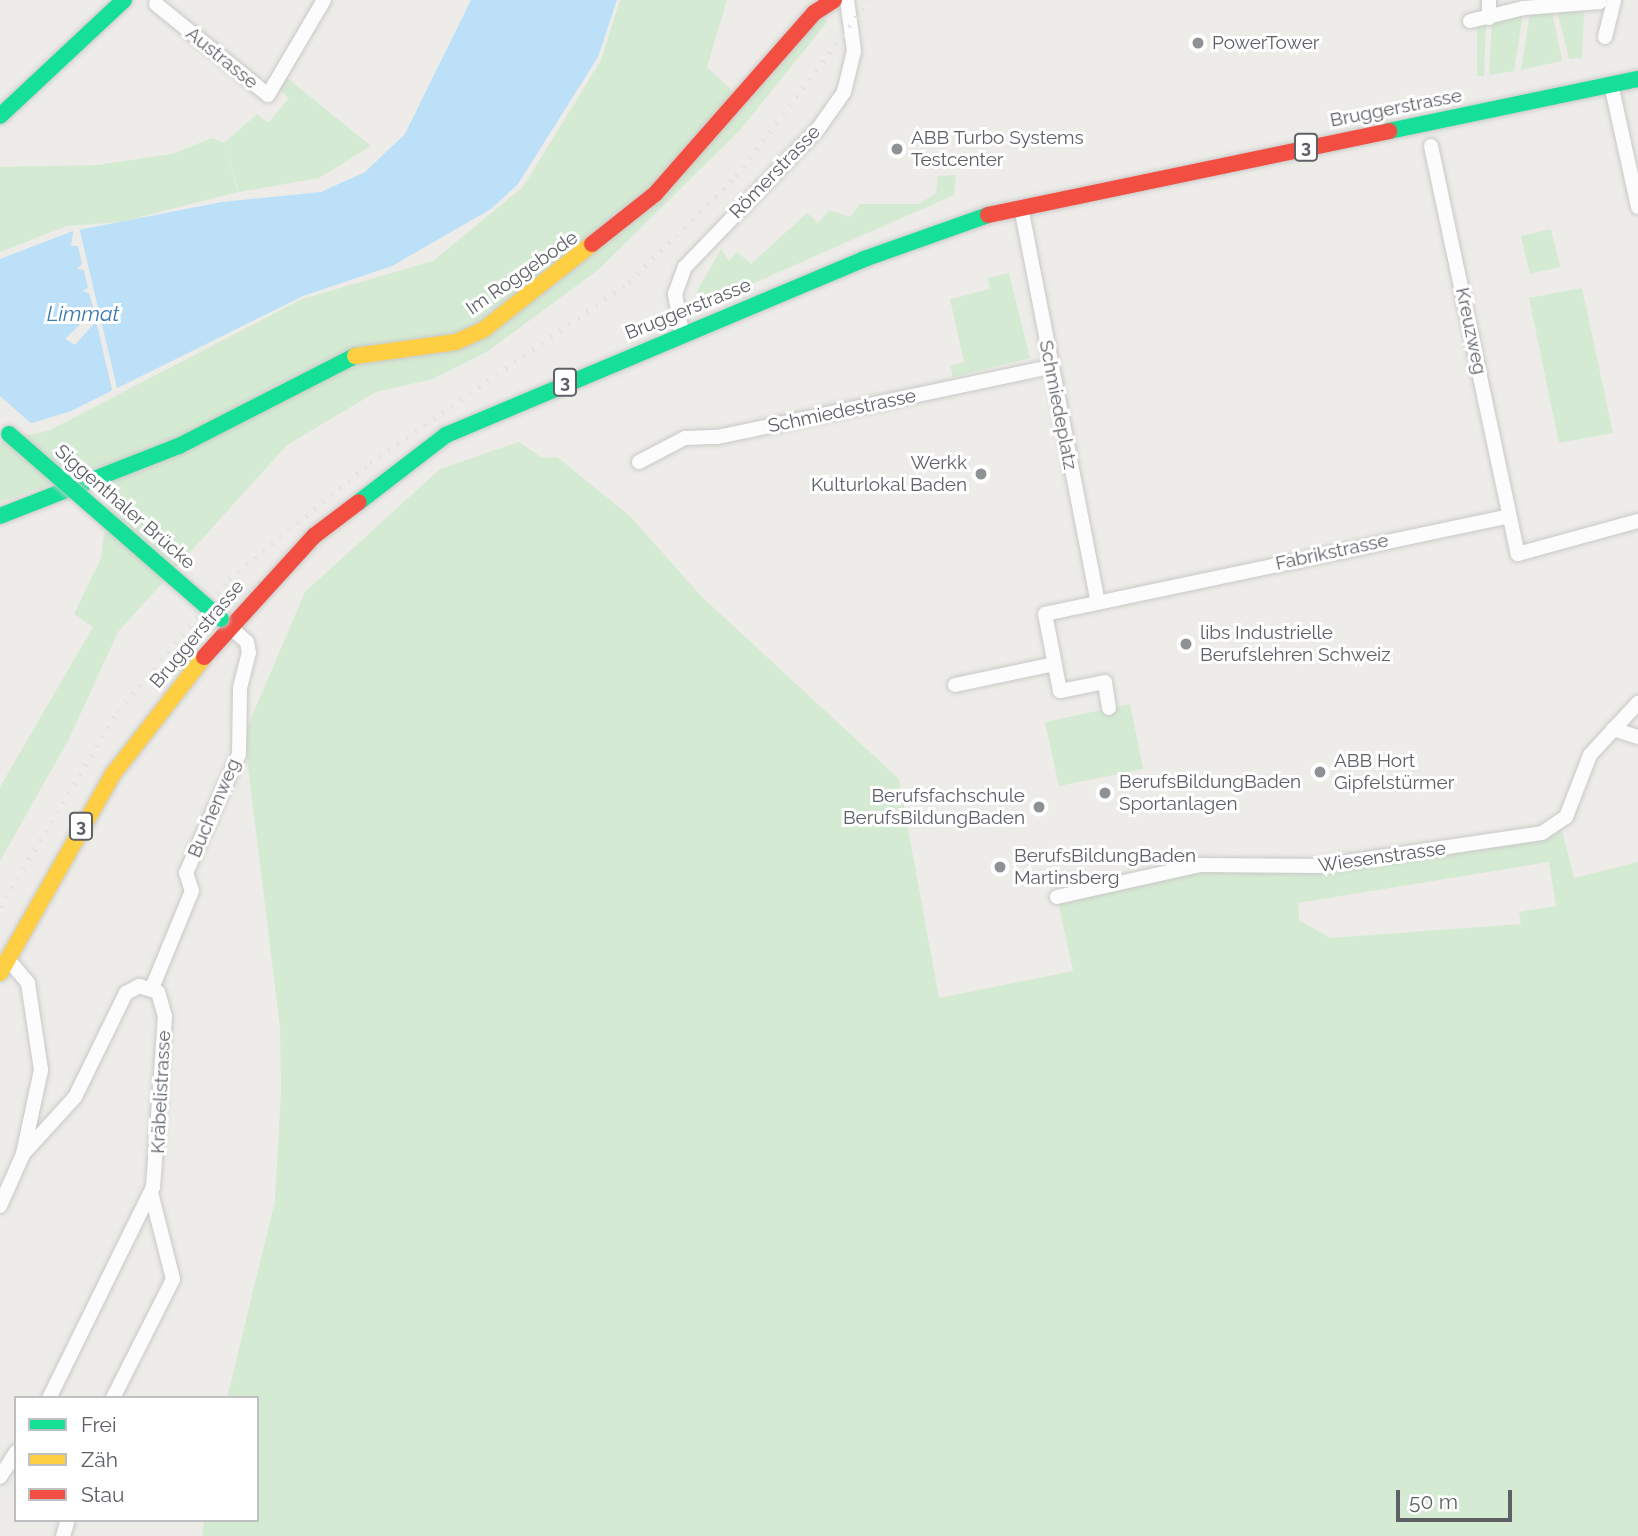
<!DOCTYPE html>
<html>
<head>
<meta charset="utf-8">
<style>
  body { margin:0 }
  #map { position:relative; width:1638px; height:1536px; overflow:hidden; background:#edece8; font-family:Raleway,sans-serif }
  div>[style] { position:absolute }
  [style*='--x'] { left:calc(var(--x)*1px); top:calc(var(--y)*1px); width:calc(var(--w)*1px); rotate:calc(var(--a)*1deg) }
  .green>* { inset:0; background:#d5ead3 }
  .water>* { inset:0; background:#bbe0f8 }
  .pier>* { inset:0; background:#edece8 }
  .roads { filter:drop-shadow(0 0 2px #c9c9c8) drop-shadow(0 0 2px #c9c9c8) }
  .street>* { height:14px; margin:-7px; padding:0 7px; transform-origin:7px; border-radius:7px; background:#fcfcfc }
  .fast>* { height:16px; margin:-8px; padding:0 8px; transform-origin:8px; border-radius:8px; background:#16e098 }
  .slow>* { height:16px; margin:-8px; padding:0 8px; transform-origin:8px; border-radius:8px; background:#ffcf43 }
  .jam>* { height:16px; margin:-8px; padding:0 8px; transform-origin:8px; border-radius:8px; background:#f24e42 }
  .rail>* { height:4.5px; margin-top:-2.25px; transform-origin:0; background:repeating-linear-gradient(90deg,#e3e3e3 0 2px,transparent 0 11px) }
  .bridges { filter:drop-shadow(0 0 2px #c9c9c8) drop-shadow(0 0 2px #c9c9c8) }
  .fast-bridge>* { height:16px; margin:-8px; padding:0 8px; transform-origin:8px; border-radius:8px; background:#16e098 }
  .dots>* { width:19px; height:19px; translate:-50% -50%; box-sizing:border-box; border:4px solid #fff; border-radius:50% }
  span { translate:-50% -50%; white-space:nowrap; text-align:center; line-height:1.15; -webkit-text-stroke:6px #fff; paint-order:stroke }
  .shield-label span { padding:2px 5px; background:#fff; border:2px solid; border-radius:5px; -webkit-text-stroke-width:0 }
  .shield-label { font-size:18px; color:#5d6166; font-weight:700 }
  .poi-label { font-size:19px; color:#5d6166 }
  .left { translate:0 -50%; text-align:left }
  .right { translate:-100% -50%; text-align:right }
  .street-label { font-size:19px; color:#5d6166 }
  .water-label { font-size:21px; color:#3b77ad; font-style:italic }
  .legend { position:absolute; left:14px; top:1396px; width:245px; height:126px; box-sizing:border-box; background:#fff; border:2px solid #bec0c2; margin:0; padding:9px 12px; list-style:none; font-size:21px; color:#5d6166 }
  .legend li { display:flex; align-items:center; gap:14px; height:35px }
  .legend b { width:35px; border:2px solid #bec0c2 }
  .scale { position:absolute; left:1396px; top:1490px; width:116px; height:32px; box-sizing:border-box; border:4px solid #5d6166; border-top:0; padding-left:9px; font-size:21px; line-height:24px; white-space:nowrap; color:#5d6166; -webkit-text-stroke:5px #fff; paint-order:stroke }
</style>
</head>
<body>
<div id="map">
  <div class="green">
    <div style="clip-path:polygon(620px 0,727px 0,707px 67px,744px 102px,820px 16px,828px 21px,740px 130px,598px 270px,488px 351px,433px 379px,376px 392px,287px 445px,118px 632px,69px 739px,0 861px,0 787px,93px 627px,74px 614px,101px 558px,113px 463px,0 502px,0 442px,50px 430px,302px 299px,433px 261px,523px 187px,601px 60px)"></div>
    <div style="clip-path:polygon(1557px 10px,1584px 10px,1582px 58px,1569px 59px)"></div>
    <div style="clip-path:polygon(1552px 12px,1562px 61px,1521px 70px,1530px 13px)"></div>
    <div style="clip-path:polygon(1523px 14px,1514px 71px,1489px 75px,1492px 21px)"></div>
    <div style="clip-path:polygon(1486px 22px,1484px 76px,1477px 76px,1477px 24px)"></div>
    <div style="clip-path:polygon(286px 77px,371px 146px,319px 178px,239px 192px,225px 146px,238px 192px,121px 222px,67px 226px,0 252px,0 167px,97px 165px,172px 154px,212px 138px,224px 143px,257px 114px,268px 123px,289px 98px,278px 89px)"></div>
    <div style="clip-path:polygon(956px 175px,954px 195px,713px 301px,697px 291px,721px 249px,729px 261px,737px 252px,751px 264px,807px 213px,818px 223px,829px 210px,850px 217px,860px 204px,919px 204px,936px 193px,938px 176px)"></div>
    <div style="clip-path:polygon(1551px 229px,1560px 267px,1530px 274px,1521px 236px)"></div>
    <div style="clip-path:polygon(1009px 273px,1030px 358px,953px 377px,950px 366px,964px 362px,950px 299px,990px 289px,988px 278px)"></div>
    <div style="clip-path:polygon(1582px 288px,1613px 433px,1559px 443px,1529px 298px)"></div>
    <div style="clip-path:polygon(evenodd,519px 442px,542px 458px,557px 457px,630px 516px,701px 596px,899px 779px,939px 998px,1073px 971px,1057px 897px,1178px 869px,1319px 866px,1560px 823px,1574px 878px,1638px 862px,1638px 1536px,202px 1536px,204px 1520px,257px 1520px,257px 1398px,227px 1398px,275px 1201px,281px 1093px,280px 1027px,244px 735px,305px 592px,440px 469px,519px 442px,1549px 862px,1556px 906px,1519px 912px,1521px 924px,1330px 938px,1299px 920px,1298px 903px,1549px 862px)"></div>
    <div style="clip-path:polygon(1130px 704px,1143px 769px,1059px 786px,1045px 722px)"></div>
  </div>
  <div class="water">
    <div style="clip-path:polygon(471px 0,617px 0,598px 57px,518px 184px,491px 209px,392px 266px,303px 296px,71px 411px,0 433px,0 259px,73px 231px,222px 202px,321px 192px,365px 172px,405px 134px)"></div>
  </div>
  <div class="pier">
    <div style="clip-path:polygon(74px 227px,79px 227px,118px 392px,113px 394px,96px 321px,75px 345px,65px 339px,94px 311px,89px 293px,82px 291px,88px 288px,84px 270px,77px 269px,82px 264px,78px 246px,71px 246px)"></div>
    <div style="clip-path:polygon(0 396px,34px 426px,0 437px)"></div>
  </div>
  <div class="roads">
    <div class="street">
      <div style="--x:156;--y:4;--w:144;--a:39.1"></div>
      <div style="--x:268;--y:95;--w:110;--a:-59.5"></div>
      <div style="--x:1489;--y:18;--w:18;--a:-90"></div>
      <div style="--x:1470;--y:21;--w:56;--a:-13.5"></div>
      <div style="--x:1524;--y:8;--w:76;--a:-4.5"></div>
      <div style="--x:1605;--y:37;--w:38;--a:-76"></div>
      <div style="--x:1611;--y:84;--w:126;--a:77.6"></div>
      <div style="--x:1431;--y:146;--w:417;--a:78"></div>
      <div style="--x:1518;--y:554;--w:124;--a:-15.4"></div>
      <div style="--x:1021;--y:207;--w:403;--a:79"></div>
      <div style="--x:682;--y:334;--w:41;--a:-99.9"></div>
      <div style="--x:675;--y:294;--w:29;--a:-70"></div>
      <div style="--x:685;--y:267;--w:192;--a:-46.1"></div>
      <div style="--x:818;--y:129;--w:45;--a:-54.9"></div>
      <div style="--x:844;--y:92;--w:42;--a:-76.3"></div>
      <div style="--x:854;--y:51;--w:51;--a:-97.8"></div>
      <div style="--x:639;--y:462;--w:52;--a:-27.6"></div>
      <div style="--x:685;--y:438;--w:33;--a:-2"></div>
      <div style="--x:718;--y:437;--w:339;--a:-11.9"></div>
      <div style="--x:955;--y:685;--w:102;--a:-11.9"></div>
      <div style="--x:1109;--y:708;--w:26;--a:-99"></div>
      <div style="--x:1105;--y:682;--w:46;--a:168.7"></div>
      <div style="--x:1060;--y:691;--w:78;--a:-101"></div>
      <div style="--x:1045;--y:614;--w:474;--a:-11.9"></div>
      <div style="--x:1613;--y:729;--w:26;--a:18"></div>
      <div style="--x:1057;--y:897;--w:147;--a:-12.6"></div>
      <div style="--x:1200;--y:865;--w:119;--a:0.5"></div>
      <div style="--x:1319;--y:866;--w:225;--a:-8.4"></div>
      <div style="--x:1542;--y:833;--w:29;--a:-34"></div>
      <div style="--x:1566;--y:817;--w:66;--a:-68.8"></div>
      <div style="--x:1590;--y:755;--w:71;--a:-47.3"></div>
      <div style="--x:152;--y:988;--w:105;--a:-67.6"></div>
      <div style="--x:192;--y:891;--w:19;--a:-108"></div>
      <div style="--x:186;--y:873;--w:130;--a:-66"></div>
      <div style="--x:239;--y:754;--w:66;--a:-89.1"></div>
      <div style="--x:240;--y:688;--w:36;--a:-76"></div>
      <div style="--x:249;--y:653;--w:11;--a:-100"></div>
      <div style="--x:247;--y:642;--w:23;--a:-139"></div>
      <div style="--x:23;--y:1154;--w:77;--a:-47.6"></div>
      <div style="--x:75;--y:1097;--w:116;--a:-63.9"></div>
      <div style="--x:126;--y:993;--w:15;--a:-28"></div>
      <div style="--x:139;--y:986;--w:20;--a:18"></div>
      <div style="--x:158;--y:992;--w:25;--a:74"></div>
      <div style="--x:165;--y:1016;--w:171;--a:94"></div>
      <div style="--x:153;--y:1187;--w:235;--a:116.2"></div>
      <div style="--x:0;--y:1206;--w:57;--a:-66.1"></div>
      <div style="--x:23;--y:1154;--w:86;--a:-77.9"></div>
      <div style="--x:41;--y:1070;--w:88;--a:-98.5"></div>
      <div style="--x:28;--y:983;--w:31;--a:-130"></div>
      <div style="--x:113;--y:1398;--w:133;--a:-63.2"></div>
      <div style="--x:173;--y:1279;--w:89;--a:-104.3"></div>
      <div style="--x:0;--y:1477;--w:30;--a:-57"></div>
      <div style="--x:63;--y:1536;--w:17;--a:-73"></div>
    </div>
    <div class="fast">
      <div style="--x:0;--y:116;--w:170;--a:-43.1"></div>
      <div style="--x:1389;--y:131;--w:254;--a:-11.8"></div>
      <div style="--x:359;--y:502;--w:110;--a:-37.6"></div>
      <div style="--x:446;--y:435;--w:454;--a:-22.8"></div>
      <div style="--x:864;--y:259;--w:132;--a:-19.5"></div>
      <div style="--x:0;--y:516;--w:192;--a:-21.4"></div>
      <div style="--x:179;--y:446;--w:198;--a:-27.1"></div>
    </div>
    <div class="slow">
      <div style="--x:355;--y:356;--w:102;--a:-7.9"></div>
      <div style="--x:456;--y:342;--w:30;--a:-24"></div>
      <div style="--x:483;--y:330;--w:139;--a:-38.3"></div>
      <div style="--x:0;--y:973;--w:229;--a:-60.4"></div>
      <div style="--x:113;--y:774;--w:148;--a:-52.1"></div>
    </div>
    <div class="jam">
      <div style="--x:988;--y:215;--w:410;--a:-11.8"></div>
      <div style="--x:592;--y:244;--w:80;--a:-38.4"></div>
      <div style="--x:655;--y:194;--w:241;--a:-48.7"></div>
      <div style="--x:814;--y:13;--w:24;--a:-33"></div>
      <div style="--x:204;--y:657;--w:164;--a:-47.7"></div>
      <div style="--x:314;--y:536;--w:56;--a:-37.1"></div>
    </div>
  </div>
  <div class="rail">
    <div style="--x:0;--y:907;--w:229;--a:-59"></div>
    <div style="--x:118;--y:711;--w:172;--a:-49.9"></div>
    <div style="--x:229;--y:579;--w:183;--a:-39.4"></div>
    <div style="--x:370;--y:463;--w:316;--a:-34.9"></div>
    <div style="--x:629;--y:282;--w:151;--a:-44.7"></div>
    <div style="--x:736;--y:176;--w:221;--a:-52.9"></div>
  </div>
  <div class="bridges">
    <div class="fast-bridge">
      <div style="--x:9;--y:434;--w:281;--a:41.1"></div>
    </div>
  </div>
  <div class="dots">
    <div style="left:1198px;top:43px;background:#8f9294"></div>
    <div style="left:897px;top:149px;background:#8f9294"></div>
    <div style="left:981px;top:474px;background:#8f9294"></div>
    <div style="left:1186px;top:644px;background:#8f9294"></div>
    <div style="left:1320px;top:772px;background:#8f9294"></div>
    <div style="left:1105px;top:793px;background:#8f9294"></div>
    <div style="left:1039px;top:807px;background:#8f9294"></div>
    <div style="left:1000px;top:867px;background:#8f9294"></div>
  </div>
  <div class="shield-label">
    <span style="left:1306px;top:147px">3</span>
    <span style="left:565px;top:382px">3</span>
    <span style="left:81px;top:826px">3</span>
  </div>
  <div class="poi-label">
    <span class="left" style="left:1212px;top:43px">PowerTower</span>
    <span class="left" style="left:911px;top:149px">ABB Turbo Systems<br>Testcenter</span>
    <span class="right" style="left:967px;top:474px">Werkk<br>Kulturlokal Baden</span>
    <span class="left" style="left:1200px;top:644px">libs Industrielle<br>Berufslehren Schweiz</span>
    <span class="left" style="left:1334px;top:772px">ABB Hort<br>Gipfelstürmer</span>
    <span class="left" style="left:1119px;top:793px">BerufsBildungBaden<br>Sportanlagen</span>
    <span class="right" style="left:1025px;top:807px">Berufsfachschule<br>BerufsBildungBaden</span>
    <span class="left" style="left:1014px;top:867px">BerufsBildungBaden<br>Martinsberg</span>
  </div>
  <div class="street-label">
    <span style="left:222px;top:58px;rotate:39deg">Austrasse</span>
    <span style="left:1396px;top:108px;rotate:-11deg">Bruggerstrasse</span>
    <span style="left:775px;top:172px;rotate:-46deg">Römerstrasse</span>
    <span style="left:522px;top:273px;rotate:-35deg">Im Roggebode</span>
    <span style="left:688px;top:309px;rotate:-22deg">Bruggerstrasse</span>
    <span style="left:1471px;top:331px;rotate:78deg">Kreuzweg</span>
    <span style="left:1058px;top:405px;rotate:79deg">Schmiedeplatz</span>
    <span style="left:842px;top:411px;rotate:-12deg">Schmiedestrasse</span>
    <span style="left:125px;top:507px;rotate:41deg">Siggenthaler Brücke</span>
    <span style="left:1332px;top:552px;rotate:-12deg">Fabrikstrasse</span>
    <span style="left:197px;top:634px;rotate:-50deg">Bruggerstrasse</span>
    <span style="left:214px;top:808px;rotate:-67deg">Buchenweg</span>
    <span style="left:1382px;top:857px;rotate:-8deg">Wiesenstrasse</span>
    <span style="left:161px;top:1092px;rotate:-87deg">Kräbelistrasse</span>
  </div>
  <div class="water-label">
    <span style="left:83px;top:314px">Limmat</span>
  </div>
  <ul class="legend">
  <li><b style="height:9px;background:#16e098"></b>Frei</li>
  <li><b style="height:9px;background:#ffcf43"></b>Zäh</li>
  <li><b style="height:9px;background:#f24e42"></b>Stau</li>
  </ul>
  <div class="scale">50 m</div>
</div>
</body>
</html>
